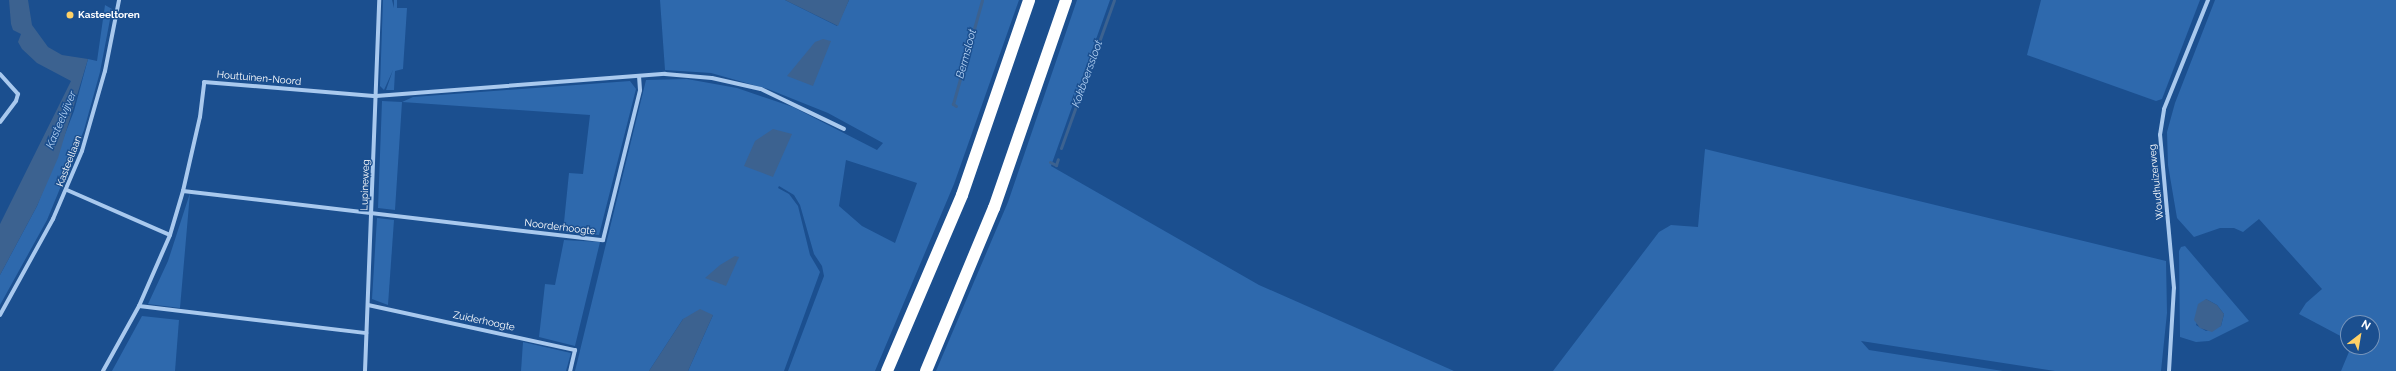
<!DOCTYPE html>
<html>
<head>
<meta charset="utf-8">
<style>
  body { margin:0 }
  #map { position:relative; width:2396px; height:371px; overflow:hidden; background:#1b4f8f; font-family:Raleway,sans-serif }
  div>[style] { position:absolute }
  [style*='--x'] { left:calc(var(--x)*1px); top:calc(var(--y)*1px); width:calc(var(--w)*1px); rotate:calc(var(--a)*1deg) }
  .green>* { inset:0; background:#2e69ad }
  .water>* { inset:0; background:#3c6290 }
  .stream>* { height:3px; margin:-1.5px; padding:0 1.5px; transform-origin:1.5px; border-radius:1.5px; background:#3c6290 }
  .street>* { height:4px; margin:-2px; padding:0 2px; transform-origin:2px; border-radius:2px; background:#a9c9ee }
  .highway>* { height:12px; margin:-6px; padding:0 6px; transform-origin:6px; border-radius:6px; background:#fff }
  .dots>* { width:11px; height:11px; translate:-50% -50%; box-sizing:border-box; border:2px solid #1b4f8f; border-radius:50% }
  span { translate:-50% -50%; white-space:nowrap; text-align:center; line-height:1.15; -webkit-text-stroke:3px #1b4f8f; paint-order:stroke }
  .poi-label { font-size:10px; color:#fff; font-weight:700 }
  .left { translate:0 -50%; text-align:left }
  .street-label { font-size:10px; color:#fff }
  .water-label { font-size:11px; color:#b5d3f5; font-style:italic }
  .north { position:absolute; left:2340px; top:315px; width:40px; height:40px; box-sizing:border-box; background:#1b4f8f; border:1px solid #7695bc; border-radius:50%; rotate:31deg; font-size:11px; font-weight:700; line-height:16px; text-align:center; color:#fff }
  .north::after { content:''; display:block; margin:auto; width:14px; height:18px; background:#ffd166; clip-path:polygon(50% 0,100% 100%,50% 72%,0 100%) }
</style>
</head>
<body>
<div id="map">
  <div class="green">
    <div style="clip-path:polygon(383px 0,392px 0,394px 8px,394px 0,397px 0,397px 8px,407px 8px,403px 69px,395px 71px,394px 90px,386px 90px,393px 70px,384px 90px,380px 86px)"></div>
    <div style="clip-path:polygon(evenodd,660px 0,785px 0,837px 26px,849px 0,1019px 0,954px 184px,875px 371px,788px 371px,824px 276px,822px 266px,814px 254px,800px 205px,794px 195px,779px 186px,778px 188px,789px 194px,798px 206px,810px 255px,820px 272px,784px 371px,688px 371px,713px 315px,683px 319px,649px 371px,575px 371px,646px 80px,687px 79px,737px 88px,793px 107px,877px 150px,883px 143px,828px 113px,768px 89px,711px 73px,665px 70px,660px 0,846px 160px,917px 183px,895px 243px,862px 226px,839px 206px,846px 160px)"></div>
    <div style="clip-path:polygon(1077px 0,1110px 0,1051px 166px,1259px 285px,1454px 371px,936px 371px,1008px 202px)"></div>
    <div style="clip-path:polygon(2041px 0,2200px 0,2162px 99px,2156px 101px,2027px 55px)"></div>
    <div style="clip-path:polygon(2215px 0,2396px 0,2396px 371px,2341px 371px,2351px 347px,2372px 347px,2372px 323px,2348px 323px,2348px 340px,2299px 314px,2306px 303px,2322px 289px,2259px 219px,2243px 232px,2234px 228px,2220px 228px,2194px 237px,2177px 218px,2168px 165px,2167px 132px,2175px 103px)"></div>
    <div style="clip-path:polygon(105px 5px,112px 9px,100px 72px,84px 130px,47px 220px,0 305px,0 275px,37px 206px,74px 111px,88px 59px,97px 61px)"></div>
    <div style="clip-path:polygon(630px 81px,636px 89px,599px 235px,563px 232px,569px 173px,583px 174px,590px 115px,402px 102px,395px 210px,378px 208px,382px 101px,402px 102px,413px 97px)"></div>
    <div style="clip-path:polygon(1705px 149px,2166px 261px,2167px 313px,2161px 371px,2055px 371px,1861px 341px,1869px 350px,2003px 371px,1553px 371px,1659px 232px,1671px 225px,1698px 227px)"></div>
    <div style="clip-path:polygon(190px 193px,180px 308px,148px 304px,168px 261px)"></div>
    <div style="clip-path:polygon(377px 218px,394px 220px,388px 305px,372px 299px)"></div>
    <div style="clip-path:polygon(564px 240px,600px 242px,575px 346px,539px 337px,545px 284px,555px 285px)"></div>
    <div style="clip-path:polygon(evenodd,2185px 246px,2249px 321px,2209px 341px,2196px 342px,2180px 337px,2179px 251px,2181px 247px,2185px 246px,2206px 299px,2217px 305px,2224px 314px,2221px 326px,2206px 331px,2196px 325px,2206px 299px)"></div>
    <div style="clip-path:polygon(142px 316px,179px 320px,175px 371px,112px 371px)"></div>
    <div style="clip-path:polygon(523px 342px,571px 353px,566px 371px,521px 371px)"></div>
  </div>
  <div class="water">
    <div style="clip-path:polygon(9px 0,28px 0,32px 25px,48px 47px,62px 55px,88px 59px,58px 158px,37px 206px,0 275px,0 224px,71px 81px,37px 63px,22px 49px,18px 42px,21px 34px,13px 30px,11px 24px)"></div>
    <div style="clip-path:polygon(785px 0,849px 0,838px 26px)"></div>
    <div style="clip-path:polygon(823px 39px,831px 41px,813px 86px,787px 76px,815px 42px)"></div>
    <div style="clip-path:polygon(773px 129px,792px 134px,773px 177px,744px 166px,755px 141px)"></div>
    <div style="clip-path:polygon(735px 256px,739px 257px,726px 286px,705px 278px,720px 265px)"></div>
    <div style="clip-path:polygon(2206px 299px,2217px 305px,2224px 314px,2221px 326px,2212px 332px,2200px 328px,2194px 320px,2198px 304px)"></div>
    <div style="clip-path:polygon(700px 309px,713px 315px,688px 371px,649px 371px,683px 319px)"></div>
  </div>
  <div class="stream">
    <div style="--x:956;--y:106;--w:4;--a:-146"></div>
    <div style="--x:953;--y:104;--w:108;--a:-74.4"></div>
    <div style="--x:1061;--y:148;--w:157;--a:-70.3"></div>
    <div style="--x:1050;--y:162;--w:7;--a:27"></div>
    <div style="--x:1056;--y:165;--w:6;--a:-72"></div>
  </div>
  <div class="street">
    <div style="--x:0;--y:74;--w:27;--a:48"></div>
    <div style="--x:18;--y:94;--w:7;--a:106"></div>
    <div style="--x:16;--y:101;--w:26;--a:127"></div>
    <div style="--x:67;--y:190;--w:112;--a:23.6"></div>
    <div style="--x:183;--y:191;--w:423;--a:6.7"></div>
    <div style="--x:603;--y:240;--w:154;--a:-76.1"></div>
    <div style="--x:640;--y:90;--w:13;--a:-94"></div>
    <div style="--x:368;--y:305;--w:212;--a:12.3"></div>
    <div style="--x:575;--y:350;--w:22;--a:103"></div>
    <div style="--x:139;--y:306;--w:229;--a:6.8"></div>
    <div style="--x:0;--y:315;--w:110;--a:-61.1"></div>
    <div style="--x:53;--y:219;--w:74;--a:-66.9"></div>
    <div style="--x:82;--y:151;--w:83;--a:-74"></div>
    <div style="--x:105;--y:71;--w:72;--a:-78.8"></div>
    <div style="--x:103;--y:371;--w:74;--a:-61"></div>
    <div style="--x:139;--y:306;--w:77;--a:-66.4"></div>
    <div style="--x:170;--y:235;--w:46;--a:-73.5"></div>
    <div style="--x:183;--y:191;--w:76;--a:-77.1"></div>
    <div style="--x:200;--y:117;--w:35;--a:-83"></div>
    <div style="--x:204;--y:82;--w:173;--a:4.7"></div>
    <div style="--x:376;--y:96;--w:290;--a:-4.4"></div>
    <div style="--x:665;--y:74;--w:47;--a:4.9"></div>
    <div style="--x:712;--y:78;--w:50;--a:12.7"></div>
    <div style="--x:761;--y:89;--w:92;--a:25.7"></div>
    <div style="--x:365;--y:371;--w:371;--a:-87.8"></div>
    <div style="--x:2169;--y:371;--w:83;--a:-86.6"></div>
    <div style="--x:2174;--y:288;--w:154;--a:-95.2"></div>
    <div style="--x:2160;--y:135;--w:26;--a:-81"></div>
    <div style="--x:2164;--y:109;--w:118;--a:-68"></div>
  </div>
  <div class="highway">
    <div style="--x:887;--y:371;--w:191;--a:-66.9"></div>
    <div style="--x:962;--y:195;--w:206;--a:-71"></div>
    <div style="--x:926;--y:371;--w:177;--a:-67.4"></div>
    <div style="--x:994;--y:208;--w:220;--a:-70.9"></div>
  </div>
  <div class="dots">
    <div style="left:70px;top:15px;background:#ffd166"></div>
  </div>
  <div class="poi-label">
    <span class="left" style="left:78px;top:15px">Kasteeltoren</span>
  </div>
  <div class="street-label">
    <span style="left:259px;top:78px;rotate:5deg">Houttuinen-Noord</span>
    <span style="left:69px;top:161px;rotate:-69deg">Kasteellaan</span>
    <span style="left:2156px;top:182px;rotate:-96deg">Woudhuizerweg</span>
    <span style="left:365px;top:185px;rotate:-88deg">Lupineweg</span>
    <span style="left:560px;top:227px;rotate:7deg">Noorderhoogte</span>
    <span style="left:484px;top:321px;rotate:12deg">Zuiderhoogte</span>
  </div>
  <div class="water-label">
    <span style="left:967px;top:54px;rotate:-75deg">Bermsloot</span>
    <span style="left:1088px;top:74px;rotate:-70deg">Kokboerssloot</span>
    <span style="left:62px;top:120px;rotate:-67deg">Kasteelvijver</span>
  </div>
  <div class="north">N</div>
</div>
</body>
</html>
